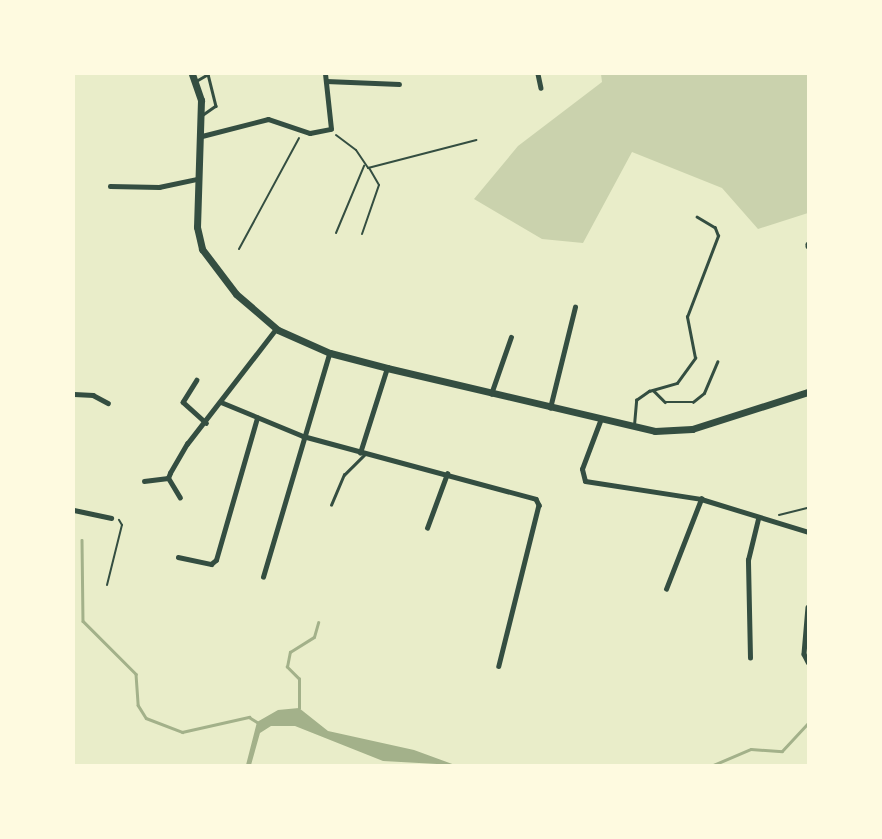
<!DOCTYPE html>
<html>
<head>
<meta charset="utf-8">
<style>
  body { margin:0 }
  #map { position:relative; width:882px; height:839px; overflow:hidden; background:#e9edc9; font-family:"Open Sans",sans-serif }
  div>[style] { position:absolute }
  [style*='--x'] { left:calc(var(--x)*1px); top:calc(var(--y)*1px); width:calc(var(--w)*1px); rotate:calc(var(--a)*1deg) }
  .green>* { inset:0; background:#cad2ad }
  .water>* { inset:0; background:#a3b18a }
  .stream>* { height:2.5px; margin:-1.25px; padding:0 1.25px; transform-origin:1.25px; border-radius:1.25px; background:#a3b18a }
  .path>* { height:2px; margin:-1px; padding:0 1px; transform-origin:1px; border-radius:1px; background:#344e41 }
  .service>* { height:2.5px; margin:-1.25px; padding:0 1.25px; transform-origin:1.25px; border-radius:1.25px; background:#344e41 }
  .minor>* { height:4.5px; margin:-2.25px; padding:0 2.25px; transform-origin:2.25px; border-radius:2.25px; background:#344e41 }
  .tertiary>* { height:5px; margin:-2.5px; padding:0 2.5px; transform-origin:2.5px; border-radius:2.5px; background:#344e41 }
  .primary>* { height:7px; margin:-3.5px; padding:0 3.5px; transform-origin:3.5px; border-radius:3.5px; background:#344e41 }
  span { translate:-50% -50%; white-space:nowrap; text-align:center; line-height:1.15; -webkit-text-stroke:5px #fefae0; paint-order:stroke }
  .frame { position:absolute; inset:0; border:75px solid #fefae0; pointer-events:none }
</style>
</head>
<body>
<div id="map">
  <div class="green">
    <div style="clip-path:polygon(601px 74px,808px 74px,808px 213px,758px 229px,722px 188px,632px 152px,583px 243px,542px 239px,474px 199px,518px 146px,602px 82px)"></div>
  </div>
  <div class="water">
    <div style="clip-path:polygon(299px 708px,328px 731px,414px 750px,455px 765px,383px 761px,295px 726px,271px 726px,260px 733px,251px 765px,246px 765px,257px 722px,278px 710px)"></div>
  </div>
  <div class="stream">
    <div style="--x:82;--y:540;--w:81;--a:89.3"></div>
    <div style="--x:83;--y:621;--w:75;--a:45"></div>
    <div style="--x:136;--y:674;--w:31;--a:86"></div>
    <div style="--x:138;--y:705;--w:15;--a:58"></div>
    <div style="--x:146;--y:718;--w:39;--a:21"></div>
    <div style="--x:182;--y:732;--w:69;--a:-12.6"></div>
    <div style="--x:249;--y:717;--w:9;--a:32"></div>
    <div style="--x:299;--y:708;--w:29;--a:-90"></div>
    <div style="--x:299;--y:679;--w:17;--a:-135"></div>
    <div style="--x:287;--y:667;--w:15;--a:-79"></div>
    <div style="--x:290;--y:652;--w:28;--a:-32"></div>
    <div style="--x:314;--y:637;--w:15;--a:-74"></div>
    <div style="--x:544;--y:766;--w:26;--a:0"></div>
    <div style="--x:711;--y:766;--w:43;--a:-23"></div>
    <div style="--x:751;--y:749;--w:31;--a:4"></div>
    <div style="--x:782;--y:751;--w:38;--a:-47"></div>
  </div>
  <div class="path">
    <div style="--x:336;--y:135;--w:25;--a:37"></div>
    <div style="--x:356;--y:150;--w:22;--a:56"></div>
    <div style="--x:368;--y:168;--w:112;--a:-14.5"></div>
    <div style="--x:336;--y:233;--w:73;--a:-67.3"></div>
    <div style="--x:362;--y:234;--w:52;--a:-70.9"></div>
    <div style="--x:379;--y:185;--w:20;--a:-120"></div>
    <div style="--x:239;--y:249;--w:126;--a:-61.6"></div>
    <div style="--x:779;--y:515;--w:30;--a:-14"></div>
    <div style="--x:107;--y:585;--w:62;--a:-76"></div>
    <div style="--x:122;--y:525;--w:6;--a:-121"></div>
  </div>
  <div class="service">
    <div style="--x:196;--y:81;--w:14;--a:-30"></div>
    <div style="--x:208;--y:74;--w:33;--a:76"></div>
    <div style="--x:216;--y:106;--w:16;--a:145"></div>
    <div style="--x:653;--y:390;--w:17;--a:45"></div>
    <div style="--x:665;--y:402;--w:28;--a:0"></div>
    <div style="--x:693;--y:402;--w:14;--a:-39"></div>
    <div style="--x:704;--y:393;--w:34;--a:-67"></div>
    <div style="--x:634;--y:425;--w:25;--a:-85"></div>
    <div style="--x:636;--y:400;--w:16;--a:-35"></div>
    <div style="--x:649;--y:391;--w:29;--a:-16"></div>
    <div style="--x:677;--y:383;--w:31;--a:-54"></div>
    <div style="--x:695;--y:358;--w:42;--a:-101"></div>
    <div style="--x:687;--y:317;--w:87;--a:-69.1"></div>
    <div style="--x:718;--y:236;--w:9;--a:-111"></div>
    <div style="--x:715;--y:228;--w:21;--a:-149"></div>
    <div style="--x:331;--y:505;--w:33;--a:-67"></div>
    <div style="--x:344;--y:475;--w:30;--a:-45"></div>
  </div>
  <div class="minor">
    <div style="--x:538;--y:74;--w:14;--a:78"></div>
    <div style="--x:326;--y:81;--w:73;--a:2.4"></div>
    <div style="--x:202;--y:136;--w:68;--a:-14.4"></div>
    <div style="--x:268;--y:119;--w:44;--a:18.4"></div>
    <div style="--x:310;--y:133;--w:21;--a:-11"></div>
    <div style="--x:331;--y:129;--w:55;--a:-96.2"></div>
    <div style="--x:110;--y:186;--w:49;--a:1.2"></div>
    <div style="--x:159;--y:187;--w:40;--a:-12"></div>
    <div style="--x:808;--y:244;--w:2;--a:90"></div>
    <div style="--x:197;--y:380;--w:26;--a:122"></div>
    <div style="--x:183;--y:402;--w:31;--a:42"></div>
    <div style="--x:74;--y:394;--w:19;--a:3"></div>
    <div style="--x:93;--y:395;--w:17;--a:28"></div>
    <div style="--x:491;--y:394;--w:60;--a:-70.7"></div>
    <div style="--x:221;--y:402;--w:89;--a:22.5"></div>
    <div style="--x:303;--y:436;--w:241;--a:15.1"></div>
    <div style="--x:536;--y:499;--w:7;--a:63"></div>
    <div style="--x:539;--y:505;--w:166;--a:104"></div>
    <div style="--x:550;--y:408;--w:104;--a:-76.1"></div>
    <div style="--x:360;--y:453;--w:89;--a:-72.4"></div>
    <div style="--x:144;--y:481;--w:24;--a:-7"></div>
    <div style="--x:180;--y:498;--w:23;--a:-121"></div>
    <div style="--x:168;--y:478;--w:5;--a:-68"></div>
    <div style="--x:170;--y:473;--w:34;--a:-60"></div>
    <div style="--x:187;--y:444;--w:145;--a:-52.3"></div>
    <div style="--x:74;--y:510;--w:38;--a:12"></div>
    <div style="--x:427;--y:528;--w:58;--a:-69.7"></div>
    <div style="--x:178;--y:557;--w:34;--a:12"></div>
    <div style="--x:211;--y:564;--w:6;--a:-39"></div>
    <div style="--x:216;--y:560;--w:148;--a:-73.9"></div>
    <div style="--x:263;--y:577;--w:233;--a:-73.5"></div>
    <div style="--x:666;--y:589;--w:97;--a:-68.7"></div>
    <div style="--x:808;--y:607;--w:47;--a:94.9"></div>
    <div style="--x:804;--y:654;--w:9;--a:63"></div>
    <div style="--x:750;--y:658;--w:98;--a:-91.2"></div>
    <div style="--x:748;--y:560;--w:42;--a:-76.3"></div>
  </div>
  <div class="tertiary">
    <div style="--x:600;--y:421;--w:51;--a:110.6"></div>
    <div style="--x:582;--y:469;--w:12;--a:76"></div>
    <div style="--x:585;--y:481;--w:117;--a:8.8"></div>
    <div style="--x:701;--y:499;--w:112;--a:17.1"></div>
  </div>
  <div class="primary">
    <div style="--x:192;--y:74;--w:28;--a:71"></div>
    <div style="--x:201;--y:100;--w:127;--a:91.8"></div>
    <div style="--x:197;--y:227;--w:23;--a:77"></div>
    <div style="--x:202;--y:249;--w:56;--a:52.9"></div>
    <div style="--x:236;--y:294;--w:55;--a:40.6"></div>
    <div style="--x:278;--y:330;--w:57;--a:23.9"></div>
    <div style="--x:330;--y:353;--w:59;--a:14.7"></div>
    <div style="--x:387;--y:368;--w:275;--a:13.2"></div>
    <div style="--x:655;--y:431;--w:37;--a:-3"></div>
    <div style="--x:692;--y:429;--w:122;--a:-17.7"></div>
  </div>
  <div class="frame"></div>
</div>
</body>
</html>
